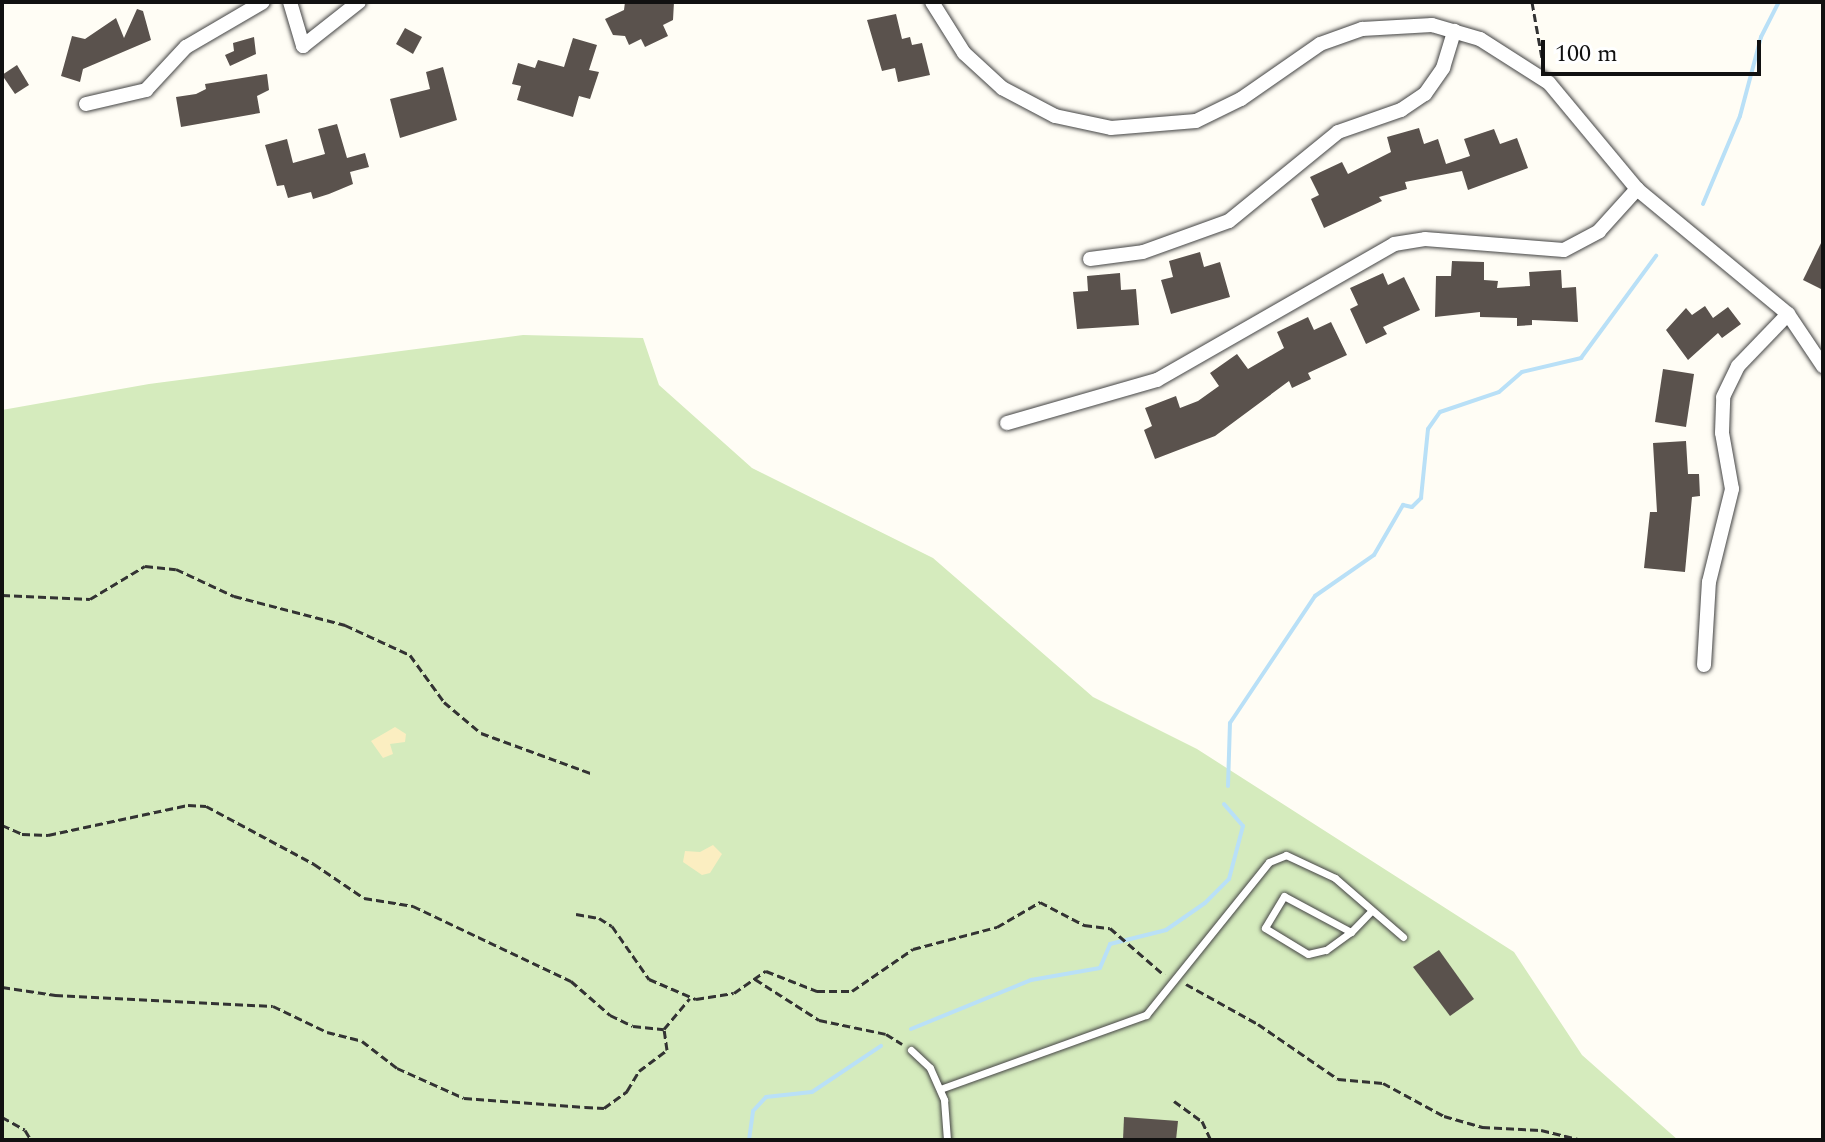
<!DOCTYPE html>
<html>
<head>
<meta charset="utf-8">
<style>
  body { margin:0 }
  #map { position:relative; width:1825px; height:1142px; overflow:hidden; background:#fffdf5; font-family:Spectral,serif }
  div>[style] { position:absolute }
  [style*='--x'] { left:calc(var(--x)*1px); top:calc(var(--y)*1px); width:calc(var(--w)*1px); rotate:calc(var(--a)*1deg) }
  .green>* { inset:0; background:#d5ebbd }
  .sand>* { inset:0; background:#fbeec1 }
  .stream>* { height:4px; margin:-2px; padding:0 2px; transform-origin:2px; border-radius:2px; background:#b9e0f7 }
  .building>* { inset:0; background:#5a524d }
  .path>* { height:3px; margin-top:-1.5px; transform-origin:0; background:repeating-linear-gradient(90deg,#333 0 8px,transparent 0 12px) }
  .roads { filter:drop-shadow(0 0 2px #444) drop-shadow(0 0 2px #444) }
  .lane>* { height:7px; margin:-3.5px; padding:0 3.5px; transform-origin:3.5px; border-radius:3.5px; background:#fff }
  .street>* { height:14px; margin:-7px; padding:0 7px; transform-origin:7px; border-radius:7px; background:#fff }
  span { translate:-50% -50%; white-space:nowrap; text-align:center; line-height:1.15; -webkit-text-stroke:8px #fff; paint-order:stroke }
  .frame { position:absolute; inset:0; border:4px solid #111; pointer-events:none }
  .scale { position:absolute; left:1541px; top:40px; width:220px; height:36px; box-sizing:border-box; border:4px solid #111; border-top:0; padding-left:10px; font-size:24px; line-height:28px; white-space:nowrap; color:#111; -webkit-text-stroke:6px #fff; paint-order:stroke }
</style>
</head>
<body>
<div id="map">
  <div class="green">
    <div style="clip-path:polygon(523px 335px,643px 338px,659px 385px,752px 468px,933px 558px,1093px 697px,1197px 749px,1514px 952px,1582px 1055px,1678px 1140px,2px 1140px,2px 410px,149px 384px)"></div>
  </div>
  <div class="sand">
    <div style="clip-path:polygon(395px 727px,406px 734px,405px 742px,390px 744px,393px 754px,383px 758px,371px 741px)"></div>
    <div style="clip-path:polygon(713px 845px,722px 854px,710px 873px,702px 875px,683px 862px,685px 851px,700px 852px)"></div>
  </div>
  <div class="stream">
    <div style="--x:1703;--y:204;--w:95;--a:-67.2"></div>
    <div style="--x:1740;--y:116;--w:82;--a:-75.1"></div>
    <div style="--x:1761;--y:37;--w:39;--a:-63"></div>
    <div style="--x:1228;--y:786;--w:63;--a:-88.2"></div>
    <div style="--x:1230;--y:723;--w:153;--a:-56.2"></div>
    <div style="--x:1315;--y:596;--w:72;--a:-34.8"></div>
    <div style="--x:1374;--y:555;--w:58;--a:-59.9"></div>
    <div style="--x:1403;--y:505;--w:9;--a:13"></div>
    <div style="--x:1412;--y:507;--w:13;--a:-45"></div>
    <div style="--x:1421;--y:498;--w:69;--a:-84.2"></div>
    <div style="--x:1428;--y:429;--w:21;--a:-55"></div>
    <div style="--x:1440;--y:412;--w:62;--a:-18.7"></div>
    <div style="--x:1499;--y:392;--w:30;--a:-41"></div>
    <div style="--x:1522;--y:372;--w:61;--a:-13.3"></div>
    <div style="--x:1581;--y:358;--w:127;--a:-53.7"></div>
    <div style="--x:911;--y:1029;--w:130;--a:-22.2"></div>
    <div style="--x:1031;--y:980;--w:70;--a:-9.9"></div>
    <div style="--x:1100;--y:968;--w:26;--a:-67"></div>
    <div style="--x:1110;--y:944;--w:58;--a:-14"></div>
    <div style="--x:1166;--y:930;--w:47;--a:-34.7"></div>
    <div style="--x:1205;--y:903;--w:34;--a:-45"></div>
    <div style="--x:1229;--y:879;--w:55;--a:-75.2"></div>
    <div style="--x:1243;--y:826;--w:29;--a:-131"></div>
    <div style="--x:749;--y:1140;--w:29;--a:-82"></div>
    <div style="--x:753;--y:1111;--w:19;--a:-47"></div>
    <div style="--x:766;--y:1097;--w:46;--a:-6.2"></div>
    <div style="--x:812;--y:1092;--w:83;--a:-33.7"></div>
  </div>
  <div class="building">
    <div style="clip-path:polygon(625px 2px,674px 2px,673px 20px,663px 25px,668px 36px,645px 47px,641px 39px,629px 45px,625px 36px,613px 35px,605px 19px,624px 10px)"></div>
    <div style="clip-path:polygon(137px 9px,143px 11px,151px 40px,83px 69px,80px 82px,61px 76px,72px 36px,85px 39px,116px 18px,124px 38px)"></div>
    <div style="clip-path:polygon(896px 14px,902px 39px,910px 37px,912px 45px,922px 43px,930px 75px,898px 82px,895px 68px,882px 71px,867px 20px)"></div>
    <div style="clip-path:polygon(405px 28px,422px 37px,413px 54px,396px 44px)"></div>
    <div style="clip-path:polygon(254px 37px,256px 54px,230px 66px,225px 55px,234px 51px,233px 43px)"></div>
    <div style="clip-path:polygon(573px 38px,597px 45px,589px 70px,599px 72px,590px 99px,579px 96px,573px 117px,517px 100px,521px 86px,512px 84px,518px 63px,535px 68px,538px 60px,564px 67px)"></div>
    <div style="clip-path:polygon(17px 65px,29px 85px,15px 94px,2px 75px)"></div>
    <div style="clip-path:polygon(443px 67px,457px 120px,400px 138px,390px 99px,430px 89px,426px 72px)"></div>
    <div style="clip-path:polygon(267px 74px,269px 90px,257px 96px,260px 113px,181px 127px,176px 97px,196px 94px,206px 89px,205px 84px)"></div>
    <div style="clip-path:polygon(337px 124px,347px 158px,365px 153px,369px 167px,350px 172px,353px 184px,329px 194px,313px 199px,311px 192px,288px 198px,284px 185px,277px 186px,265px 145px,287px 139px,293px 163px,325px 154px,318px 129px)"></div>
    <div style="clip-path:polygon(1419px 128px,1424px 144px,1438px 139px,1446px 164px,1470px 156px,1464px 139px,1494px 129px,1500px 144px,1517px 138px,1528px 168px,1468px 190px,1462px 171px,1405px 182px,1407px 189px,1379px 197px,1382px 201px,1324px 228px,1311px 199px,1319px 195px,1310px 177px,1342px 162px,1348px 174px,1391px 152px,1387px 137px)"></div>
    <div style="clip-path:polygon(1823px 239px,1823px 290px,1803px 280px)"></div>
    <div style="clip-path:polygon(1200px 252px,1204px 267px,1220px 262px,1230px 297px,1171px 314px,1161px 280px,1173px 277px,1169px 261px)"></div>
    <div style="clip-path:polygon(1452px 261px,1484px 262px,1484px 280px,1498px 281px,1497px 288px,1530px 286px,1529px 272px,1561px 270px,1562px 288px,1576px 287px,1578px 322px,1532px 320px,1532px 325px,1517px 326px,1517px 318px,1480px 317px,1480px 312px,1435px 317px,1436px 276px,1451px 276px)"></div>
    <div style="clip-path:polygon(1120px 273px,1121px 290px,1136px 289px,1139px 325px,1077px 329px,1073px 292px,1088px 291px,1087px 276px)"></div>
    <div style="clip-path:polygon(1383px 273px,1388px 285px,1404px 277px,1420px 310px,1383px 327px,1387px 334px,1366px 344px,1350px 309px,1358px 305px,1350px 288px)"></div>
    <div style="clip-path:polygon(1705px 306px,1713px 318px,1728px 307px,1741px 324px,1722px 338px,1718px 333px,1688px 360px,1666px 330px,1686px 308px,1692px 315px)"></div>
    <div style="clip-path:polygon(1308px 317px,1314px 330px,1331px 322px,1347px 355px,1308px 373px,1311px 379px,1292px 388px,1289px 381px,1215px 436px,1155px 459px,1144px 430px,1152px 426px,1145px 408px,1176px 396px,1180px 408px,1198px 401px,1219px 386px,1210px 373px,1237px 354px,1248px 369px,1284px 348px,1277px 332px)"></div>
    <div style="clip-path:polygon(1663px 369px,1694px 374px,1686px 427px,1655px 422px)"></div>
    <div style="clip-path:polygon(1686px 441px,1688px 474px,1699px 474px,1700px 496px,1692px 497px,1685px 572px,1644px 568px,1650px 512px,1657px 512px,1653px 443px)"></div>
    <div style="clip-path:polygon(1439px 950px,1474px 999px,1450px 1016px,1413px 967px)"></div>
    <div style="clip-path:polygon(1124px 1117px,1178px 1121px,1176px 1140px,1123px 1140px)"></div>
  </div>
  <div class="path">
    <div style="--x:1532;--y:2;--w:63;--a:79.9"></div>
    <div style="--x:2;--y:595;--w:88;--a:2.6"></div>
    <div style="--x:90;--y:599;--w:64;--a:-31"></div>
    <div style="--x:145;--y:566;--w:31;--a:6"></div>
    <div style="--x:176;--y:569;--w:64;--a:25"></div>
    <div style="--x:234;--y:596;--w:115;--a:14.6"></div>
    <div style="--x:345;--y:625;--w:72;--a:24.8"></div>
    <div style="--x:410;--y:655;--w:58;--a:54.1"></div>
    <div style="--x:444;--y:702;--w:48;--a:40"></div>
    <div style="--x:481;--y:733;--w:119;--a:20.1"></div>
    <div style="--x:2;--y:825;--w:22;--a:24"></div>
    <div style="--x:22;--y:834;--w:26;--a:2"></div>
    <div style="--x:48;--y:835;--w:143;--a:-12.1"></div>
    <div style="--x:188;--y:805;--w:18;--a:3"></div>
    <div style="--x:206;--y:806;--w:123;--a:28.2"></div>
    <div style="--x:314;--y:864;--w:60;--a:34.2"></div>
    <div style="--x:364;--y:898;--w:50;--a:9.3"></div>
    <div style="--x:413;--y:906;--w:175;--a:25.4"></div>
    <div style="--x:571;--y:981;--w:52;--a:41.1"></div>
    <div style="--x:610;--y:1015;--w:25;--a:26"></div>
    <div style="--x:633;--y:1026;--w:31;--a:6"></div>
    <div style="--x:664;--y:1029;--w:40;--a:-50"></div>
    <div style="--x:576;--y:914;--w:23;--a:10"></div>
    <div style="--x:599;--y:918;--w:15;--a:32"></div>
    <div style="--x:612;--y:926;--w:65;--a:55.1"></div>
    <div style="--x:649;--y:979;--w:51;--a:23.1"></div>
    <div style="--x:696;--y:999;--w:38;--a:-9"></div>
    <div style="--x:734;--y:993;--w:39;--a:-35"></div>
    <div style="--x:766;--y:971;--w:55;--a:21.4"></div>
    <div style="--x:817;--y:991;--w:35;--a:0"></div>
    <div style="--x:852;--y:991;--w:74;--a:-34.5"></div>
    <div style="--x:913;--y:949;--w:87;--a:-14.7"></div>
    <div style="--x:997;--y:927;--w:50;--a:-30.2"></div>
    <div style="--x:1040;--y:902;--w:50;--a:27.6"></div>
    <div style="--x:1084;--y:925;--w:26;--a:7"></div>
    <div style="--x:1110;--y:928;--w:72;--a:41"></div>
    <div style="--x:755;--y:979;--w:76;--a:32.6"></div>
    <div style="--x:819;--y:1020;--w:68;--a:11.8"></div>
    <div style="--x:886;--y:1034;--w:19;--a:32"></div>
    <div style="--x:1186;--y:984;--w:82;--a:29.1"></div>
    <div style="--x:1258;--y:1024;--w:97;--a:34.5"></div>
    <div style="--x:1338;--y:1079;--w:45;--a:5.1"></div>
    <div style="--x:1383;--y:1083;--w:69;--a:28.4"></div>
    <div style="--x:1444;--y:1116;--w:40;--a:16"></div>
    <div style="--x:1482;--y:1127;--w:59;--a:2.9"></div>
    <div style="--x:1541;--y:1130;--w:42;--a:13.7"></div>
    <div style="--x:2;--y:987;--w:54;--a:8.6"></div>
    <div style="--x:55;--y:995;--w:218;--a:2.9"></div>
    <div style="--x:273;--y:1006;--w:60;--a:25.7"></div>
    <div style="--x:327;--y:1032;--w:36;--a:14"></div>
    <div style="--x:362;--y:1041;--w:44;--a:37.6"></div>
    <div style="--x:397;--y:1068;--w:73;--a:24.1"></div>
    <div style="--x:464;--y:1098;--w:121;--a:4.3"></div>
    <div style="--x:585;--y:1107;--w:19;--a:3"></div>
    <div style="--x:604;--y:1108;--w:29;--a:-36"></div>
    <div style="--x:627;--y:1091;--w:23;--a:-59"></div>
    <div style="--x:639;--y:1071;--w:35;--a:-37"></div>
    <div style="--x:667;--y:1050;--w:21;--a:-98"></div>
    <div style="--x:1174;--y:1101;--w:34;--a:36"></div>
    <div style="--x:1202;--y:1121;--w:21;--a:65"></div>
    <div style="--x:2;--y:1117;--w:26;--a:29"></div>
    <div style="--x:25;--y:1130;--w:12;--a:59"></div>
  </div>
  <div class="roads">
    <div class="lane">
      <div style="--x:1351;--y:932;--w:76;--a:-151.8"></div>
      <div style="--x:1284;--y:896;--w:37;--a:121"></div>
      <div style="--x:1265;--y:928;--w:50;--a:31.2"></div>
      <div style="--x:1308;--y:954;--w:18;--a:-13"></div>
      <div style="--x:1326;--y:950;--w:31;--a:-36"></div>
      <div style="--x:1351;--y:932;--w:28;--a:-46"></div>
      <div style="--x:911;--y:1050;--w:26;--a:43"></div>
      <div style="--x:930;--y:1068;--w:35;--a:66"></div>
      <div style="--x:944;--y:1100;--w:40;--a:85.7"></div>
      <div style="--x:940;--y:1089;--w:219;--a:-19.8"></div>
      <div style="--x:1146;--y:1015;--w:196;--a:-51.2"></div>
      <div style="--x:1269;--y:862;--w:18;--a:-22"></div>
      <div style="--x:1286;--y:855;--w:54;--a:25.1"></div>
      <div style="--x:1335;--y:878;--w:90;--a:40.9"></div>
    </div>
    <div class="street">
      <div style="--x:290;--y:2;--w:46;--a:73.5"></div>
      <div style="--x:303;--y:46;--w:71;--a:-38.2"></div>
      <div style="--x:932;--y:2;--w:60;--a:57.9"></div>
      <div style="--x:964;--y:53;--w:52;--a:42.6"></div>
      <div style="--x:1002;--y:88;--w:60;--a:27.8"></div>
      <div style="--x:1055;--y:116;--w:57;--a:12.1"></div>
      <div style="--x:1111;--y:128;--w:85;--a:-4.7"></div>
      <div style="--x:1196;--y:121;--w:50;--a:-26.1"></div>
      <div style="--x:1241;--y:99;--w:96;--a:-34.8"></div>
      <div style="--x:1320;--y:44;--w:45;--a:-19.7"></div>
      <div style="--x:1362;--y:29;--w:70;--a:-3.3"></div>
      <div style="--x:1432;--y:25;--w:50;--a:16.3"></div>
      <div style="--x:1480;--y:39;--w:82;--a:32.5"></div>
      <div style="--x:1549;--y:83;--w:138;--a:50.3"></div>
      <div style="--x:1637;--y:189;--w:196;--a:39.6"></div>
      <div style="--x:1788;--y:314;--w:63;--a:56.1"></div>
      <div style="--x:86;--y:104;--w:62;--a:-13.1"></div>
      <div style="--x:146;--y:90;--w:59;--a:-47.1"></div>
      <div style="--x:186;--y:47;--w:89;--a:-30.3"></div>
      <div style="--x:1090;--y:259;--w:53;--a:-7.5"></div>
      <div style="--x:1143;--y:252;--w:91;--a:-19.8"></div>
      <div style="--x:1229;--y:221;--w:141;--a:-39.2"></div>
      <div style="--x:1338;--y:132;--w:67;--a:-19.2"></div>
      <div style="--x:1401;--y:110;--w:29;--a:-34"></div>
      <div style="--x:1425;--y:94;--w:32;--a:-55"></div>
      <div style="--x:1443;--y:68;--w:39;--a:-73"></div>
      <div style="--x:1007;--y:423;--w:156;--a:-16"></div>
      <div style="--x:1157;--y:380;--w:273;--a:-29.8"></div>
      <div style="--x:1394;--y:244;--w:31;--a:-9"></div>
      <div style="--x:1425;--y:239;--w:139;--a:4.5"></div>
      <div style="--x:1564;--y:250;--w:40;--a:-28"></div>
      <div style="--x:1599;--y:231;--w:57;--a:-47.9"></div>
      <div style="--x:1704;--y:665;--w:83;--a:-86.6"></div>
      <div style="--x:1709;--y:582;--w:96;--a:-76.1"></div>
      <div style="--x:1732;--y:489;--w:57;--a:-100.1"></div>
      <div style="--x:1722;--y:433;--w:36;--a:-88"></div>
      <div style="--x:1723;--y:397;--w:34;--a:-64"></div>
      <div style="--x:1738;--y:366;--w:72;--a:-46.1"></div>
    </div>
  </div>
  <div class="frame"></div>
  <div class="scale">100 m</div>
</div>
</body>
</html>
